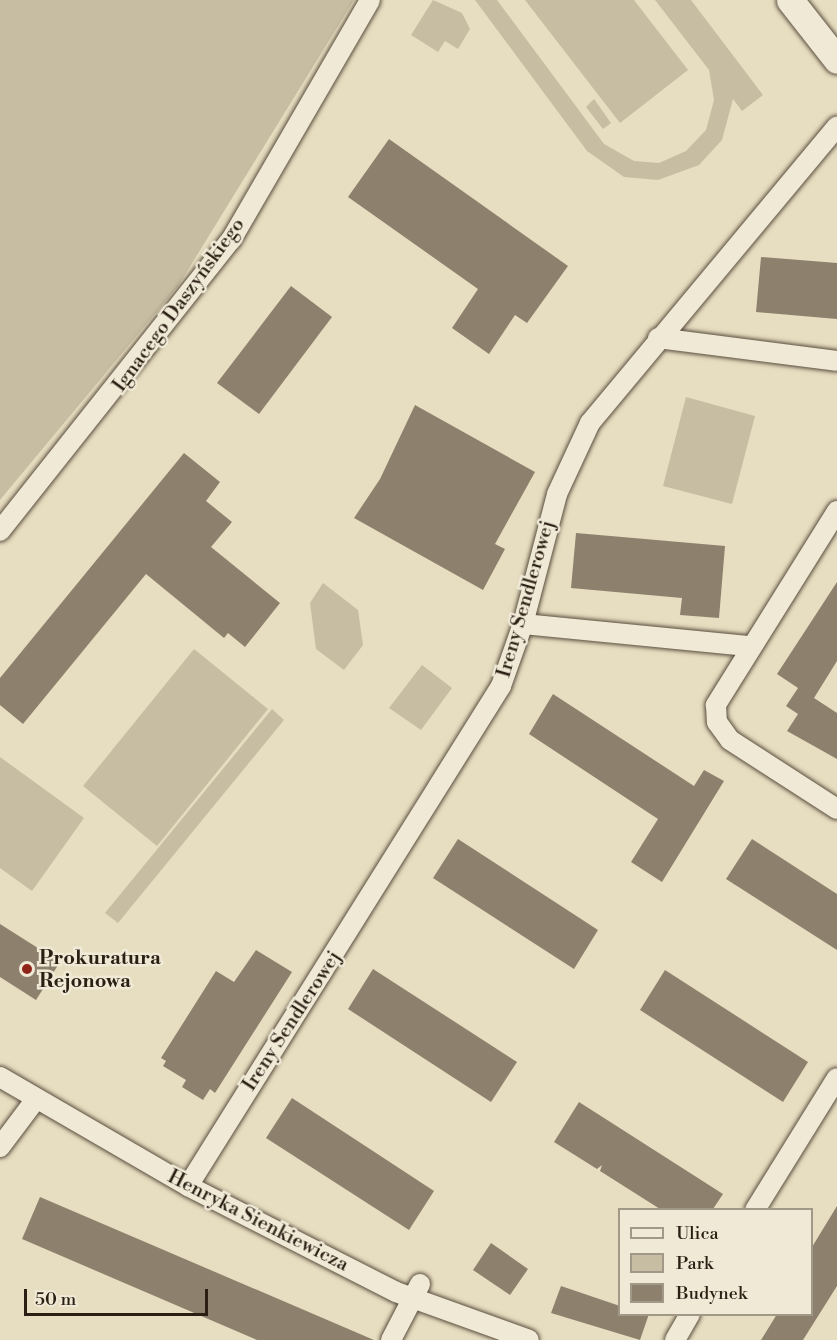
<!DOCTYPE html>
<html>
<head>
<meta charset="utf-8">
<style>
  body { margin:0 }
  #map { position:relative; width:837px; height:1340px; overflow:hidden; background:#e7ddc0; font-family:"Libre Bodoni",serif }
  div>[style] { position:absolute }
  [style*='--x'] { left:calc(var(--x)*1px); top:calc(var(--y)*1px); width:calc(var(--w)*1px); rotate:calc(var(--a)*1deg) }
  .green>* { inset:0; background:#c7bda3 }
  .building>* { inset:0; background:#8d816d }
  .roads { filter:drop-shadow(0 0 2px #5a4e3e) drop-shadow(0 0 2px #5a4e3e) }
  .street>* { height:20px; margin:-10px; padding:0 10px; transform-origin:10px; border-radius:10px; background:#efe9d6 }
  .secondary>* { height:27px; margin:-13.5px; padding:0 13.5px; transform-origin:13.5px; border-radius:13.5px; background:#efe9d6 }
  .dots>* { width:16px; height:16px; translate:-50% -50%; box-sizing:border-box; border:3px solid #efe9d6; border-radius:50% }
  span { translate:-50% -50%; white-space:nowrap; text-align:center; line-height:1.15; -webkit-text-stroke:5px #efe9d6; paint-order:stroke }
  .street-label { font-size:20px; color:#2b1e13 }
  .poi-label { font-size:20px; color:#2b1e13; font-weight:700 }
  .left { translate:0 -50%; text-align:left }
  .legend { position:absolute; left:618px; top:1208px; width:195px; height:108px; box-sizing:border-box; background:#efe9d6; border:2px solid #a19888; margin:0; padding:8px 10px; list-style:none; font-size:18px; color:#2b1e13 }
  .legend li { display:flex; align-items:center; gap:12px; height:30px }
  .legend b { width:30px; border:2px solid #a19888 }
  .scale { position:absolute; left:24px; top:1289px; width:184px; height:27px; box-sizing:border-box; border:3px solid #2b1e13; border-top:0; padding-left:8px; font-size:18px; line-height:21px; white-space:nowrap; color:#2b1e13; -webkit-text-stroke:4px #efe9d6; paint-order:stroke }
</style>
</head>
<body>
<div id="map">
  <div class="green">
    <div style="clip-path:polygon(0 0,354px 0,178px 286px,0 500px)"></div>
    <div style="clip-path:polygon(433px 0,462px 13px,470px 29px,458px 49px,445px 41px,438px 52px,411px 35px)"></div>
    <div style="clip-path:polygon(475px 0,497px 0,604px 144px,634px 161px,659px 163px,686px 151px,706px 130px,714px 100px,709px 70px,655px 0,691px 0,763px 95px,742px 111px,733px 99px,722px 140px,699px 165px,658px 180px,624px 177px,587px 151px)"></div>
    <div style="clip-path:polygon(525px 0,634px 0,688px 70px,620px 123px)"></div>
    <div style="clip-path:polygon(594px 99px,611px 123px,603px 129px,586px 107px)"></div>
    <div style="clip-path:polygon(686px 397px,755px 416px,732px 504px,663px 486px)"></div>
    <div style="clip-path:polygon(323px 583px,358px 610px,363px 645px,344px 670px,316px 649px,310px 603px)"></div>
    <div style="clip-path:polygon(194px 649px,268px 709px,157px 846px,83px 786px)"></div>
    <div style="clip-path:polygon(422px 665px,452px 688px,421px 730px,389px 708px)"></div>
    <div style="clip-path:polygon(272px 709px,284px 720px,118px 923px,105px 913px)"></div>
    <div style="clip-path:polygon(0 757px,84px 818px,32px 891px,0 868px)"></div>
  </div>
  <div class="building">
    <div style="clip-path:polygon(389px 139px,568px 266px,527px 323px,515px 315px,489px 354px,452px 328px,478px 289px,348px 197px)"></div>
    <div style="clip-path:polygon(761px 257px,837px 263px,837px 319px,756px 312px)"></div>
    <div style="clip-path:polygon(291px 286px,332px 317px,259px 414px,217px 383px)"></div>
    <div style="clip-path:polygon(415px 405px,535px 472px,495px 544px,505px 549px,483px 590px,354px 518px,380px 479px)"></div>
    <div style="clip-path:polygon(184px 453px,220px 482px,206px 501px,232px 522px,211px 547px,280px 603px,245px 647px,228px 633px,224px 638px,146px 574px,23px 724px,0 705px,0 678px)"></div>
    <div style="clip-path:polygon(576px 533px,725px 546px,719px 618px,680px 615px,682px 598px,571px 588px)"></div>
    <div style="clip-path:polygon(837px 582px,837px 661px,814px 698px,837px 713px,837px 759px,787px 731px,798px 714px,786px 706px,798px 688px,777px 674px)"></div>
    <div style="clip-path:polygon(553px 694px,694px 786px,704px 770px,724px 781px,662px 882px,631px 862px,658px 819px,529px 734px)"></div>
    <div style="clip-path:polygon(458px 839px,598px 930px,574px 969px,433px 878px)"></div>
    <div style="clip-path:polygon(752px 839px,837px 894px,837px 950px,726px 879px)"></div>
    <div style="clip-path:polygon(0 924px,60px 962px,36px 1000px,0 977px)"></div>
    <div style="clip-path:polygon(256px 950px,292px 972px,215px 1093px,210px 1089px,203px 1100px,182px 1087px,186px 1080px,163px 1066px,166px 1061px,161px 1058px,216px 971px,234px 982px)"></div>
    <div style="clip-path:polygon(373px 969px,517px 1062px,491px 1102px,348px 1009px)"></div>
    <div style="clip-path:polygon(665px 970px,808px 1062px,783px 1102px,640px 1010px)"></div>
    <div style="clip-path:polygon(292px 1098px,434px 1191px,409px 1230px,266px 1138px)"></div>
    <div style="clip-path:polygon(579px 1102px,723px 1194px,713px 1209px,660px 1209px,600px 1171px,602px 1165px,597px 1169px,554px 1142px)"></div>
    <div style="clip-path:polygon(40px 1197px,374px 1340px,257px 1340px,22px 1239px)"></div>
    <div style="clip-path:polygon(837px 1206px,837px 1286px,803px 1340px,761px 1340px,777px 1314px,812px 1314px,812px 1247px)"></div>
    <div style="clip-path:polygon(491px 1243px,528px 1269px,510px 1295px,473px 1270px)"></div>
    <div style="clip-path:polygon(561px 1286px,620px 1306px,620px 1314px,649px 1314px,640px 1340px,551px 1313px)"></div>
  </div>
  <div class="roads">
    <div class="street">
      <div style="--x:658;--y:338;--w:180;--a:7.3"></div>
      <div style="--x:837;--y:511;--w:229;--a:122"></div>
      <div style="--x:716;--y:705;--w:17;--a:87"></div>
      <div style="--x:717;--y:722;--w:22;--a:54"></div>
      <div style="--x:730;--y:740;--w:127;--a:32.8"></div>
      <div style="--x:0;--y:531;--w:372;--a:-51.6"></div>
      <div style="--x:231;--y:240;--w:277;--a:-59.9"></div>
      <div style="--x:523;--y:624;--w:226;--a:5.6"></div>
      <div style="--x:0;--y:1077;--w:217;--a:30.1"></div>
      <div style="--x:188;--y:1186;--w:233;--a:27"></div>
      <div style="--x:396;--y:1292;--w:141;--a:19.8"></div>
      <div style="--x:0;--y:1147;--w:60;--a:-53.1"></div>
      <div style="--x:188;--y:1186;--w:590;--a:-57.95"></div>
      <div style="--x:501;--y:686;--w:66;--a:-70.5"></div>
      <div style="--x:523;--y:624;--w:134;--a:-75.3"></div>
      <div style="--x:557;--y:494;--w:78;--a:-65.1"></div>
      <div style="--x:590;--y:423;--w:386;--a:-50.2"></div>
      <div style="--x:755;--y:1210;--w:155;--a:-58.2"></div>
      <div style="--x:391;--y:1340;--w:63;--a:-62.6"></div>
      <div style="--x:675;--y:1340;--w:30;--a:-60"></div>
    </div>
    <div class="secondary">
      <div style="--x:790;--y:0;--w:76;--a:51.9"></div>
    </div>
  </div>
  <div class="dots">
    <div style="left:27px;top:969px;background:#8f2418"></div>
  </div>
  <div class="street-label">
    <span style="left:179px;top:305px;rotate:-54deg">Ignacego Daszyńskiego</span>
    <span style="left:526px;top:599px;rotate:-74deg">Ireny Sendlerowej</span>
    <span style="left:292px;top:1021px;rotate:-57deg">Ireny Sendlerowej</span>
    <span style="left:258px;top:1221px;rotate:27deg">Henryka Sienkiewicza</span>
  </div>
  <div class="poi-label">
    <span class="left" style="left:39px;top:970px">Prokuratura<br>Rejonowa</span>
  </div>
  <ul class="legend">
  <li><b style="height:8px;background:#efe9d6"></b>Ulica</li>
  <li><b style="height:16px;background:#c7bda3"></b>Park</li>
  <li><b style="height:16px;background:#8d816d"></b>Budynek</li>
  </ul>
  <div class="scale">50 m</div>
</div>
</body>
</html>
